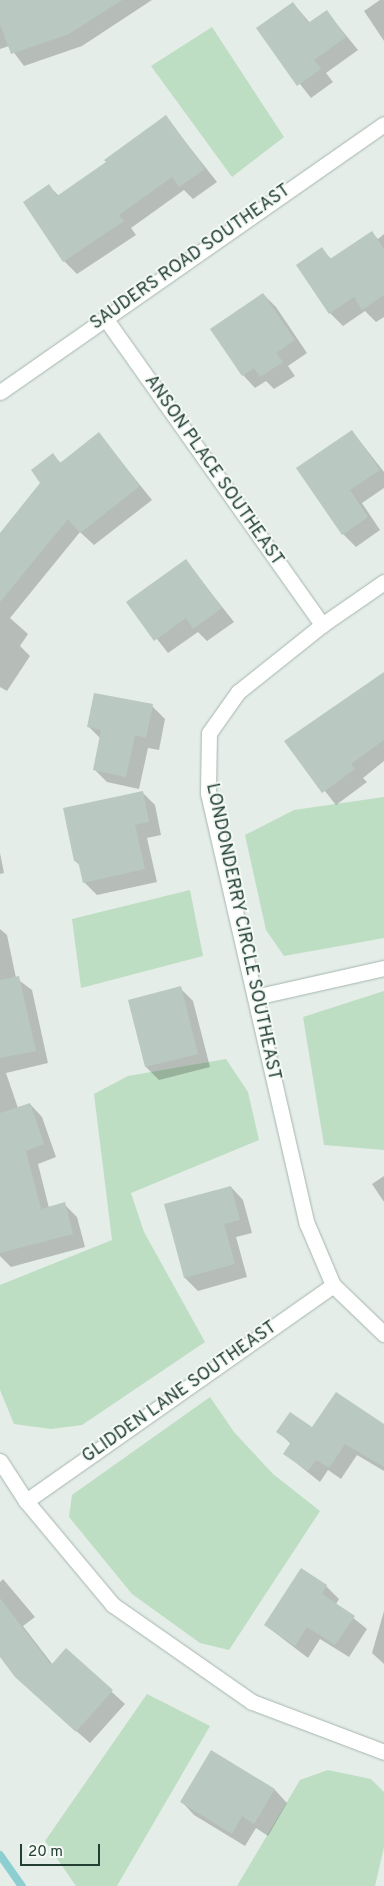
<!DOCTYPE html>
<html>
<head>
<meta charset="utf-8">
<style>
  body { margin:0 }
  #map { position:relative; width:384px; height:1886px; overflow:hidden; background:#e4ede8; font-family:Overpass,sans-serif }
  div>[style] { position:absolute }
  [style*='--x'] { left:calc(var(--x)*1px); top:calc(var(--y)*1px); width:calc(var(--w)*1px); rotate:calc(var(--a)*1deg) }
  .green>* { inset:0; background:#bddec2 }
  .shadow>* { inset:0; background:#0003 }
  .stream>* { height:8px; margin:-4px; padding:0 4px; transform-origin:4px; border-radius:4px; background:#8dcfd1 }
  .building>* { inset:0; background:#b9c8c1 }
  .roads { filter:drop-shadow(0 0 1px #a6b5ae) drop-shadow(0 0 1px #a6b5ae) }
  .street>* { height:15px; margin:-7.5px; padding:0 7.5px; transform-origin:7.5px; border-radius:7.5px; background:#fff }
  span { translate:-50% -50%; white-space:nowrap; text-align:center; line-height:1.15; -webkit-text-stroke:4px #f5faf7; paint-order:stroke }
  .street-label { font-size:18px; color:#233f34 }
  .scale { position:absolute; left:20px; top:1844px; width:80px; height:22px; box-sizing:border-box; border:2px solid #233f34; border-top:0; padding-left:6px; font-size:15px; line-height:18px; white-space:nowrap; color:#233f34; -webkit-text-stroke:4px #f5faf7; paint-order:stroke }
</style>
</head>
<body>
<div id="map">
  <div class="green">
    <div style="clip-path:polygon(212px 27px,284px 137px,232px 177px,151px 66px)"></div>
    <div style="clip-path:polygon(384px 797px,384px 938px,284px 956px,266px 930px,245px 835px,294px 810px)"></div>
    <div style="clip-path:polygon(190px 890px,203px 956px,81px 988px,72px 919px)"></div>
    <div style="clip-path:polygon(384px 991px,384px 1150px,324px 1145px,303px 1017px)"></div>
    <div style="clip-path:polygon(226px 1059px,248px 1092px,259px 1140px,131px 1193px,144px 1232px,205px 1342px,82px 1425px,51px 1429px,14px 1424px,0 1390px,0 1285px,112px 1240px,94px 1094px,128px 1076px)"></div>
    <div style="clip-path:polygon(210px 1397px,234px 1432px,273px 1474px,320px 1511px,229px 1650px,200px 1643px,132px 1594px,69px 1517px,72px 1495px)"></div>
    <div style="clip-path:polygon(147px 1694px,210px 1726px,117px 1886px,76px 1886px,45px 1841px)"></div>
    <div style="clip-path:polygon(328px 1770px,371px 1779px,384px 1792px,384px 1847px,375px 1886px,237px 1886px,300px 1780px)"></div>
  </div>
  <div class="shadow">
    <div style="clip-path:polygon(0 0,152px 0,82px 46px,24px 66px,9px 46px,0 49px)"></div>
    <div style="clip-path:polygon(380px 0,384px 0,384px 41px,364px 11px)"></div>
    <div style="clip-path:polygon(293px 3px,310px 23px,327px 12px,358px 50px,326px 73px,333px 82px,311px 98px,257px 29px)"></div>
    <div style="clip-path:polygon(165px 116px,217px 182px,193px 199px,184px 190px,131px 228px,136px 235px,77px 274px,64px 261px,25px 202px,49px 186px,59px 196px,108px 163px)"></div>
    <div style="clip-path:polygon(372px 233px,378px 239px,384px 234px,384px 317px,376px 322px,365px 311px,343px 326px,330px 313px,322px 249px,332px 260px)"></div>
    <div style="clip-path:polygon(263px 294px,276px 307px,307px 353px,288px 366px,295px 376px,274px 389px,266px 381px,255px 388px,243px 375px)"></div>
    <div style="clip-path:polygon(352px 431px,384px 472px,384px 488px,362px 503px,380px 530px,356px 547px,343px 534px)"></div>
    <div style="clip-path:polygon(99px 434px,152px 500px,94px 545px,80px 532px,10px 618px,28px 634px,20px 646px,30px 656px,7px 691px,0 687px,0 535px,42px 483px,52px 455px,61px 463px)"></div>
    <div style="clip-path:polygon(186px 561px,234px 622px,207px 641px,198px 632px,168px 653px,128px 602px)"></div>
    <div style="clip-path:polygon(384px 674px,384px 761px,363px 778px,367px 782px,336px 805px,286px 742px)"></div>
    <div style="clip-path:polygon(152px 706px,165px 719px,159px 750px,148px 748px,139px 789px,107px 782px,94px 769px,101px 739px,88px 726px)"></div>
    <div style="clip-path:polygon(142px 792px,155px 805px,161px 835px,147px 838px,157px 882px,97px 895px,84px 882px,81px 866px,75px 861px)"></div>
    <div style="clip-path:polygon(0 853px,4px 873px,0 874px)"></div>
    <div style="clip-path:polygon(0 929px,7px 935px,16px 978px,32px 990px,48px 1063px,6px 1073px,18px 1108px,30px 1104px,42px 1117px,56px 1157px,38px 1164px,49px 1208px,64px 1204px,77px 1217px,85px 1247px,11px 1267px,0 1256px)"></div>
    <div style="clip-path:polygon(180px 988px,193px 1001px,210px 1067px,159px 1080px,146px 1067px,130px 1001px)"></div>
    <div style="clip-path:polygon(384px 1176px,384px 1202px,372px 1184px)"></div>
    <div style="clip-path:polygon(231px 1187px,243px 1200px,252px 1233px,236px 1237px,247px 1277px,198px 1291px,185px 1278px,165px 1205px)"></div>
    <div style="clip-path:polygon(384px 1426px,384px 1471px,357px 1455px,341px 1479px,328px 1470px,320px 1482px,285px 1454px,291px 1444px,278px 1432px)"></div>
    <div style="clip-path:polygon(3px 1579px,35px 1617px,23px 1626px,53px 1665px,66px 1650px,125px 1704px,90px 1743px,30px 1690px,0 1655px,0 1582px)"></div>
    <div style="clip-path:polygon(326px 1586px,339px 1599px,336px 1604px,367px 1629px,349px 1657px,320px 1639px,308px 1658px,265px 1625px)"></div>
    <div style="clip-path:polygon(384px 1611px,384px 1664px,372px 1653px)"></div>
    <div style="clip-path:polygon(212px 1752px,275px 1790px,287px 1803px,268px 1836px,256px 1828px,245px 1846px,194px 1815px,182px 1802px)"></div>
  </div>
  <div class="stream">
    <div style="--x:0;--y:1855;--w:38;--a:55"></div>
  </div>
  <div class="building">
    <div style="clip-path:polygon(0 0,122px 0,69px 34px,11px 54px,0 24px)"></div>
    <div style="clip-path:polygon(293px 2px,308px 23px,327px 10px,346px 37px,314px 60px,321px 69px,297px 86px,256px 28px)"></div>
    <div style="clip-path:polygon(166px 115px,205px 169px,179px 187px,172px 177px,119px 215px,124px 221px,63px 262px,23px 202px,49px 184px,57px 196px,106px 162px,104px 160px)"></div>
    <div style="clip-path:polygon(372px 231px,384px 249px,384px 295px,362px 310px,354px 297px,329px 314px,296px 265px,322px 247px,330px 259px)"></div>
    <div style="clip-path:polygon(263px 293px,295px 340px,276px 353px,283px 362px,260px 377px,254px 368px,242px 376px,210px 329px)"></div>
    <div style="clip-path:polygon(352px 430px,380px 470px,350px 490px,368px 517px,342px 535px,296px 468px)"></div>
    <div style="clip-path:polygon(99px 432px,140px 486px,80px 533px,68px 519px,0 602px,0 533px,40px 483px,31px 470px,53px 453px,60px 463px)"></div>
    <div style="clip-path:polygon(186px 559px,222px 608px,193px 629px,186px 618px,154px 641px,126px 602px)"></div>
    <div style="clip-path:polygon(384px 672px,384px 740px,351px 764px,355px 769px,322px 793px,284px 741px)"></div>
    <div style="clip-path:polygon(94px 693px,153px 704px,146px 738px,135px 735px,126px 777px,93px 770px,101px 730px,87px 727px)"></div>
    <div style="clip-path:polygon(143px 791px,149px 822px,135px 825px,145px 869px,83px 883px,78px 861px,74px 861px,63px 808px)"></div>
    <div style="clip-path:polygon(19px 976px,36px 1051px,0 1058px,0 980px)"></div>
    <div style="clip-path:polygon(181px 986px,198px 1054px,145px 1067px,128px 1000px)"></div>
    <div style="clip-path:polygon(30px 1103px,44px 1144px,26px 1151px,41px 1209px,65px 1202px,73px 1234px,0 1253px,0 1113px)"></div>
    <div style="clip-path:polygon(231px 1186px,240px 1220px,224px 1224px,235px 1264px,184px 1278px,164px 1204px)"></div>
    <div style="clip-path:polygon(336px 1392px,384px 1424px,384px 1467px,345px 1444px,329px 1468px,316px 1460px,308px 1471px,283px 1454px,291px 1442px,276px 1432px,290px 1412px,312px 1427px)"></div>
    <div style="clip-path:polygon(301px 1568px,327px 1585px,322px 1594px,355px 1616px,335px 1645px,307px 1627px,295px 1646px,264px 1625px)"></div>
    <div style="clip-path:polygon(0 1598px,51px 1665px,66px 1648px,113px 1690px,76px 1732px,15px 1677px,0 1657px)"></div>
    <div style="clip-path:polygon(211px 1750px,275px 1789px,254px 1824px,242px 1816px,232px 1834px,180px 1802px)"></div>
  </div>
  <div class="roads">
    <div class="street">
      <div style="--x:105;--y:318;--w:376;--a:54.7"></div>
      <div style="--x:0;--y:392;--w:468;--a:-34.9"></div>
      <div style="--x:384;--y:582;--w:75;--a:145.3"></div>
      <div style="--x:322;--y:625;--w:107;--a:141.4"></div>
      <div style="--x:238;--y:692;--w:50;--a:125.3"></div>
      <div style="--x:209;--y:733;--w:60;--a:91"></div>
      <div style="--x:208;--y:793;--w:442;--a:77.1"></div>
      <div style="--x:307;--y:1224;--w:66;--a:66.9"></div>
      <div style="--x:333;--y:1285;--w:71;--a:43.9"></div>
      <div style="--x:255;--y:997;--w:132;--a:-12.7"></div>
      <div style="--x:0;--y:1461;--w:48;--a:57"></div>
      <div style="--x:26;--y:1501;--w:136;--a:50.1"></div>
      <div style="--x:113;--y:1605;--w:169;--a:34.9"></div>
      <div style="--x:252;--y:1702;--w:141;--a:20.7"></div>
      <div style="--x:26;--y:1501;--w:375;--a:-35.1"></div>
    </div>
  </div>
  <div class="street-label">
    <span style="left:191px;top:258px;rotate:-35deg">SAUDERS ROAD SOUTHEAST</span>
    <span style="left:213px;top:471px;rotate:55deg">ANSON PLACE SOUTHEAST</span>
    <span style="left:242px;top:932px;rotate:78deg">LONDONDERRY CIRCLE SOUTHEAST</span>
    <span style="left:180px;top:1393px;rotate:-35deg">GLIDDEN LANE SOUTHEAST</span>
  </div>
  <div class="scale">20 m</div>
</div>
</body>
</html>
